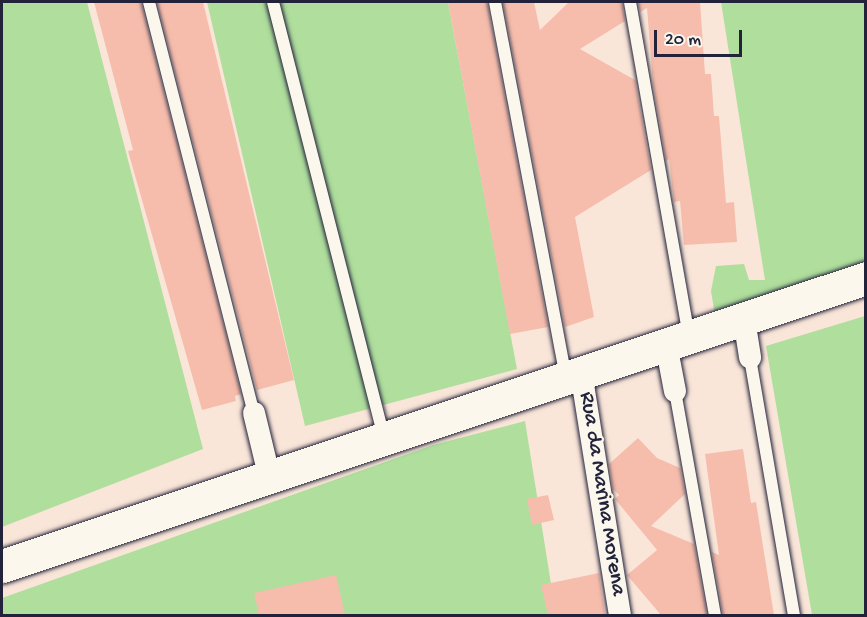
<!DOCTYPE html>
<html>
<head>
<meta charset="utf-8">
<style>
  body { margin:0 }
  #map { position:relative; width:867px; height:617px; overflow:hidden; background:#fae6d9; font-family:"Gochi Hand",sans-serif }
  div>[style] { position:absolute }
  [style*='--x'] { left:calc(var(--x)*1px); top:calc(var(--y)*1px); width:calc(var(--w)*1px); rotate:calc(var(--a)*1deg) }
  .green>* { inset:0; background:#afde9d }
  .building>* { inset:0; background:#f6bdac }
  .roads { filter:drop-shadow(0 0 2px #22223b) drop-shadow(0 0 2px #22223b) }
  .service>* { height:12px; margin:-6px; padding:0 6px; transform-origin:6px; border-radius:6px; background:#fbf7ec }
  .minor>* { height:22px; margin:-11px; padding:0 11px; transform-origin:11px; border-radius:11px; background:#fbf7ec }
  .secondary>* { height:33px; margin:-16.5px; padding:0 16.5px; transform-origin:16.5px; border-radius:16.5px; background:#fbf7ec }
  span { translate:-50% -50%; white-space:nowrap; text-align:center; line-height:1.15; -webkit-text-stroke:4.5px #fbf7ec; paint-order:stroke }
  .street-label { font-size:22px; color:#22223b }
  .frame { position:absolute; inset:0; border:3px solid #22223b; pointer-events:none }
  .scale { position:absolute; left:654px; top:30px; width:88px; height:27px; box-sizing:border-box; border:3px solid #22223b; border-top:0; padding-left:8px; font-size:18px; line-height:21px; white-space:nowrap; color:#22223b; -webkit-text-stroke:4px #fbf7ec; paint-order:stroke }
</style>
</head>
<body>
<div id="map">
  <div class="green">
    <div style="clip-path:polygon(2px 2px,87px 2px,203px 449px,2px 527px)"></div>
    <div style="clip-path:polygon(207px 2px,448px 2px,517px 369px,305px 426px)"></div>
    <div style="clip-path:polygon(721px 2px,865px 2px,865px 262px,768px 300px,715px 315px,711px 291px,716px 266px,744px 264px,749px 280px,765px 280px)"></div>
    <div style="clip-path:polygon(865px 316px,865px 615px,812px 615px,766px 346px)"></div>
    <div style="clip-path:polygon(525px 421px,556px 615px,2px 616px,2px 598px,433px 445px)"></div>
  </div>
  <div class="building">
    <div style="clip-path:polygon(94px 2px,141px 2px,241px 394px,235px 396px,236px 401px,202px 410px,128px 151px,133px 150px)"></div>
    <div style="clip-path:polygon(157px 2px,203px 2px,294px 380px,257px 390px)"></div>
    <div style="clip-path:polygon(448px 2px,487px 2px,548px 327px,510px 334px)"></div>
    <div style="clip-path:polygon(503px 2px,534px 2px,540px 30px,569px 2px,622px 2px,625px 21px,580px 49px,635px 80px,651px 170px,575px 217px,594px 317px,565px 327px)"></div>
    <div style="clip-path:polygon(638px 2px,700px 2px,705px 74px,711px 74px,714px 116px,719px 116px,726px 203px,734px 202px,737px 242px,684px 245px,680px 201px,674px 202px,669px 159px,666px 161px,653px 83px,647px 8px,640px 12px)"></div>
    <div style="clip-path:polygon(638px 438px,657px 458px,680px 468px,685px 494px,651px 526px,694px 544px,707px 615px,661px 615px,627px 575px,657px 550px,615px 499px,619px 495px,613px 489px,609px 464px)"></div>
    <div style="clip-path:polygon(743px 449px,751px 503px,756px 502px,774px 615px,723px 615px,712px 552px,719px 555px,705px 454px)"></div>
    <div style="clip-path:polygon(548px 495px,554px 520px,532px 525px,527px 499px)"></div>
    <div style="clip-path:polygon(599px 573px,605px 615px,548px 615px,541px 585px)"></div>
    <div style="clip-path:polygon(336px 575px,345px 615px,259px 615px,254px 593px)"></div>
  </div>
  <div class="roads">
    <div class="service">
      <div style="--x:149;--y:2;--w:424;--a:75.7"></div>
      <div style="--x:273;--y:2;--w:448;--a:75.7"></div>
      <div style="--x:495;--y:2;--w:382;--a:79.3"></div>
      <div style="--x:630;--y:2;--w:339;--a:80"></div>
      <div style="--x:750;--y:358;--w:262;--a:80.3"></div>
      <div style="--x:675;--y:391;--w:229;--a:79.9"></div>
    </div>
    <div class="minor">
      <div style="--x:744;--y:319;--w:39;--a:81"></div>
      <div style="--x:666;--y:344;--w:48;--a:79.2"></div>
      <div style="--x:581;--y:372;--w:247;--a:80.9"></div>
      <div style="--x:254;--y:413;--w:64;--a:76.4"></div>
    </div>
    <div class="secondary">
      <div style="--x:2;--y:566;--w:911;--a:-18.43"></div>
    </div>
  </div>
  <div class="street-label">
    <span style="left:601px;top:494px;rotate:81deg">Rua da Marina Morena</span>
  </div>
  <div class="frame"></div>
  <div class="scale">20 m</div>
</div>
</body>
</html>
